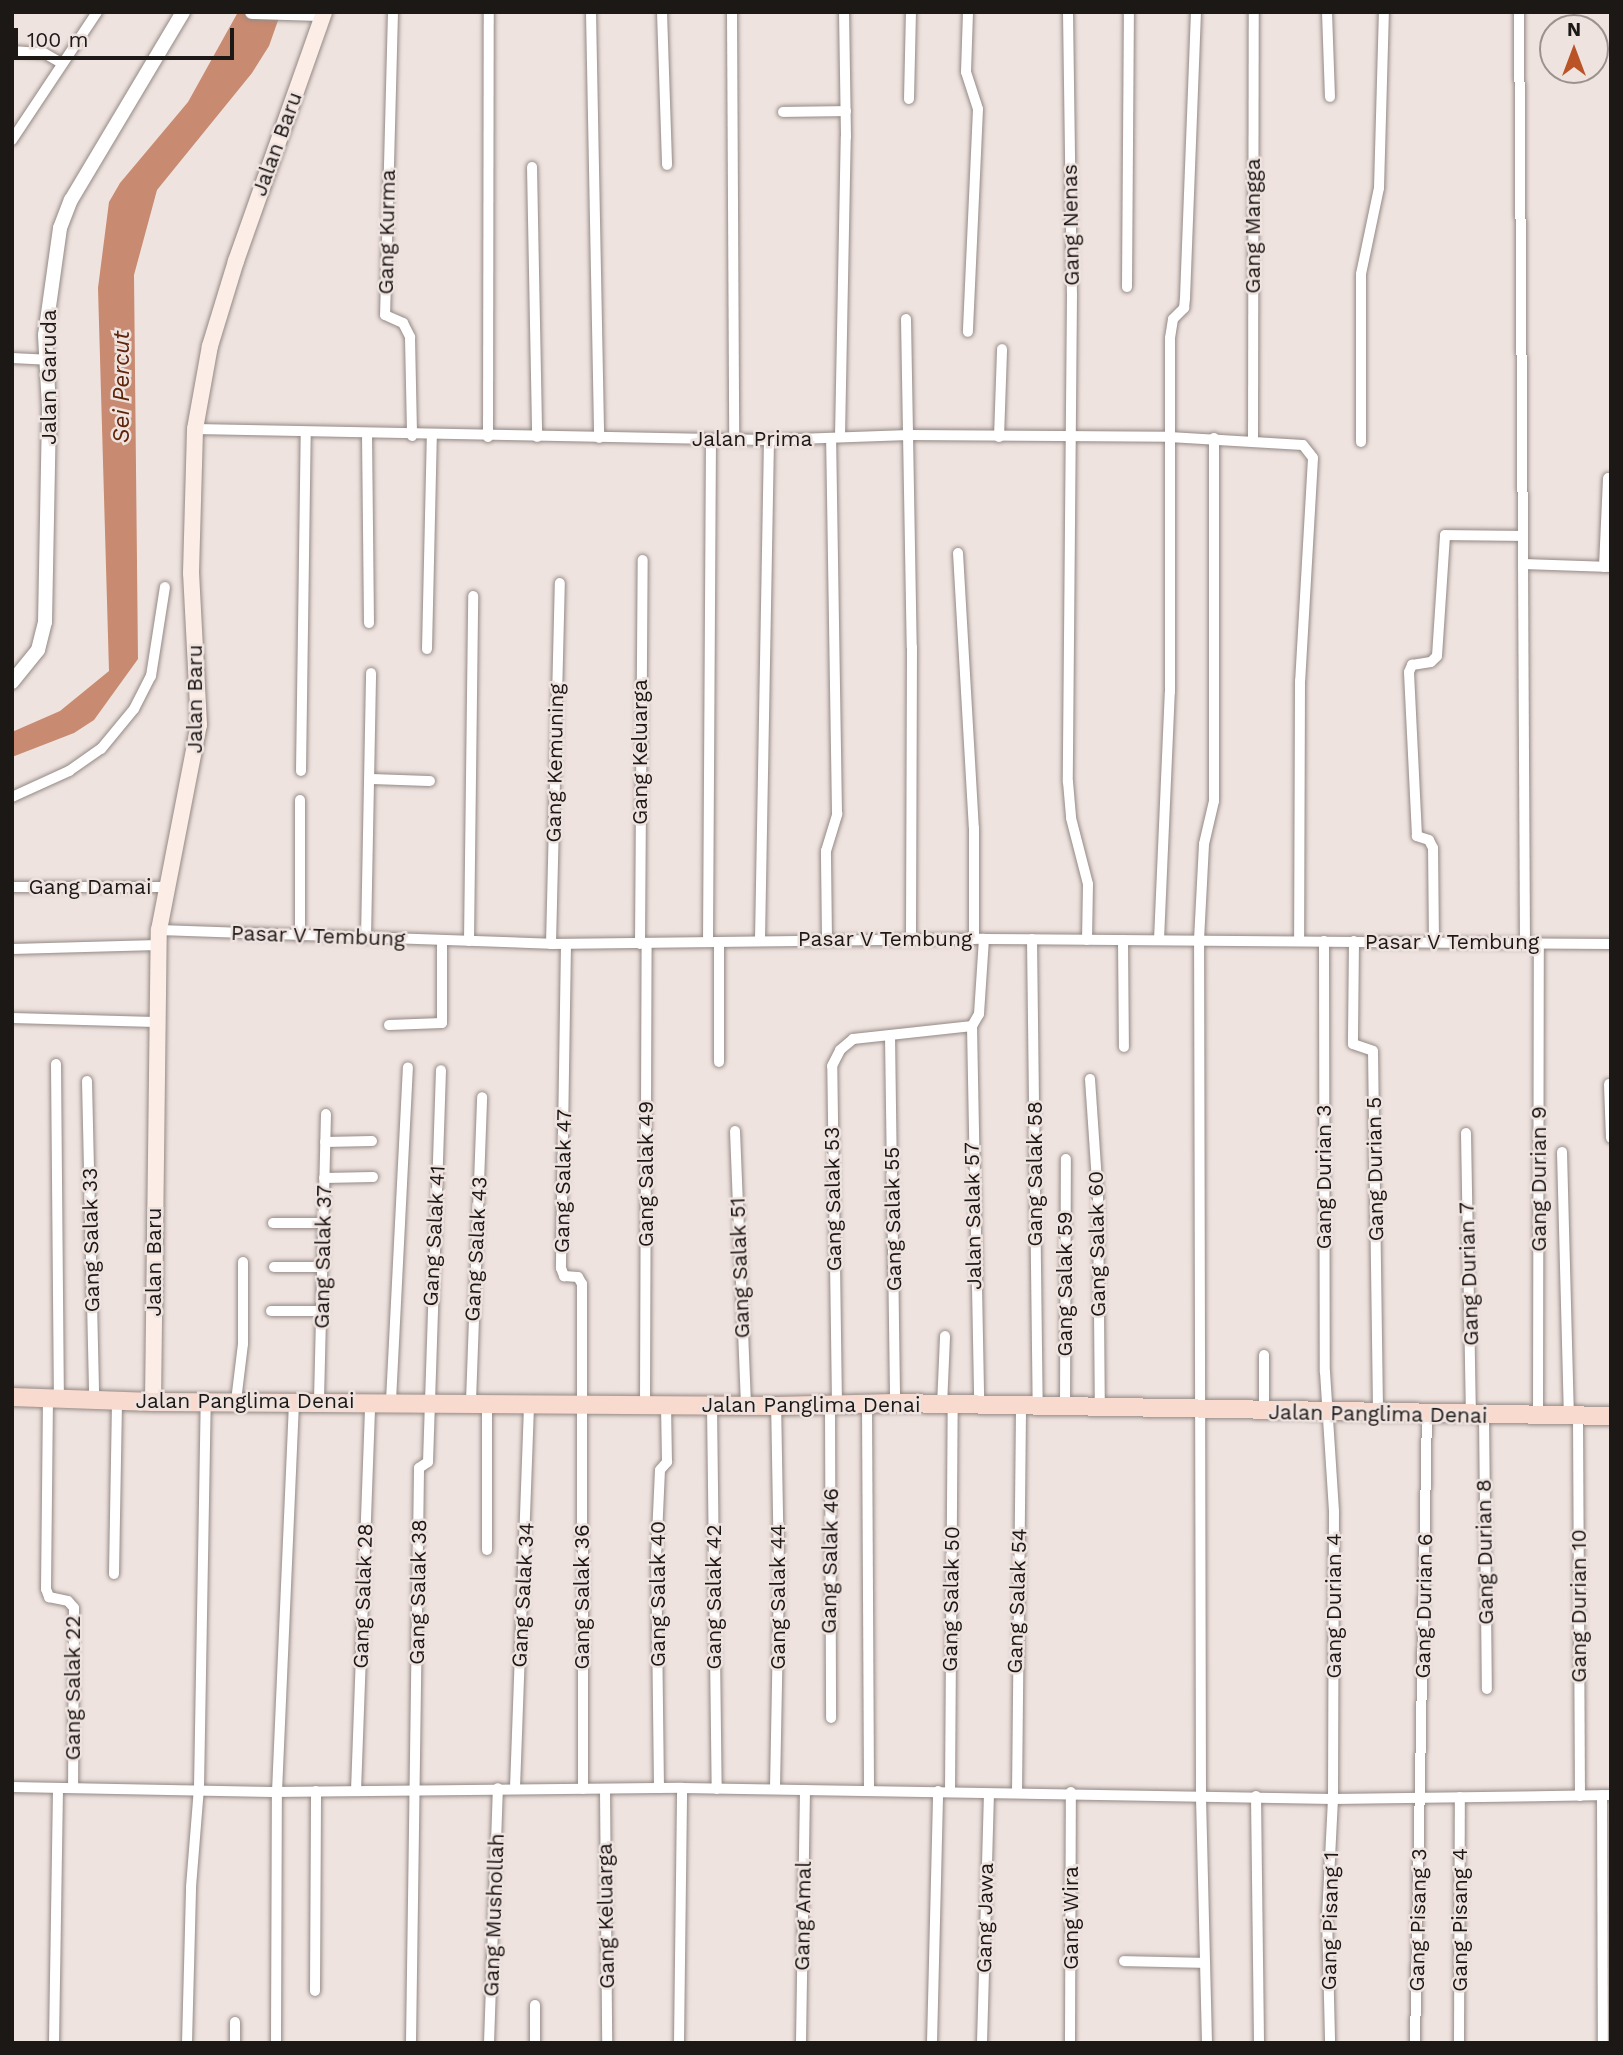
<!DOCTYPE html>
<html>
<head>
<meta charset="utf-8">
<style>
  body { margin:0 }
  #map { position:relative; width:1623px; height:2055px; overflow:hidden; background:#efe3df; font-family:"Work Sans",sans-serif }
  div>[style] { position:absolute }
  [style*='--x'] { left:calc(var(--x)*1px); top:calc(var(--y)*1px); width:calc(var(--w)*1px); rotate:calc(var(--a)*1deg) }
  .water>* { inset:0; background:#c88a70 }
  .roads { filter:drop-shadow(0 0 2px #938985) drop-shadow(0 0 2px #938985) }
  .minor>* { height:10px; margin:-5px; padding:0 5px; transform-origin:5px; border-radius:5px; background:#fff }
  .tertiary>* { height:14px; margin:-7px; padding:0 7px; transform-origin:7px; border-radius:7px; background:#fff }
  .secondary>* { height:16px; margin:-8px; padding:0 8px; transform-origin:8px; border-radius:8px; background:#fcede7 }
  .primary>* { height:18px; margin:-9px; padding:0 9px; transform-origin:9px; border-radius:9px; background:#f9dace }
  span { translate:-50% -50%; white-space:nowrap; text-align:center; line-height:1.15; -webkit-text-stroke:5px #efe3df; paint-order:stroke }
  .street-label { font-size:21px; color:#1c1816 }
  .water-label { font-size:23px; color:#5f250a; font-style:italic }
  .frame { position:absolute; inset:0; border:14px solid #1c1816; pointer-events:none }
  .north { position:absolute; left:1539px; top:14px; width:70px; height:70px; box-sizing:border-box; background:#efe3df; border:2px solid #9b928f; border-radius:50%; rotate:0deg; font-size:19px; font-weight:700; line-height:28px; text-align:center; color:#1c1816 }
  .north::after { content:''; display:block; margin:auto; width:24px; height:32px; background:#ba5426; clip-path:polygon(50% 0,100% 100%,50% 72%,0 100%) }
  .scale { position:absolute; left:14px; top:28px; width:220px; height:32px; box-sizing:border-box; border:4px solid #1c1816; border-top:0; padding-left:9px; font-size:21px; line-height:24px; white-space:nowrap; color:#1c1816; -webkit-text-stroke:5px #efe3df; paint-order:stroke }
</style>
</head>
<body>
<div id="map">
  <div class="water">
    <div style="clip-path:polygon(238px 12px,281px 12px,269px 46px,252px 73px,157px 190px,134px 275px,138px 659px,94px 720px,74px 733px,12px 757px,12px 732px,60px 711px,109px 671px,98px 288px,109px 202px,120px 183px,188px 102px)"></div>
  </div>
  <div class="roads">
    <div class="minor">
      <div style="--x:393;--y:12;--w:303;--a:91.5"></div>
      <div style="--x:385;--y:315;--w:20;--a:24"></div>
      <div style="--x:403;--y:323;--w:16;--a:63"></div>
      <div style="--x:410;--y:337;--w:99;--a:88.8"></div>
      <div style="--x:591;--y:12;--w:426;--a:88.9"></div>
      <div style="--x:662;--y:12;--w:153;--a:88.1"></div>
      <div style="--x:732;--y:12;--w:428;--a:89.7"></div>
      <div style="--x:968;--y:12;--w:60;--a:91.9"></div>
      <div style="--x:966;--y:72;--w:39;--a:72"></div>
      <div style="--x:978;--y:109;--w:223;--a:92.6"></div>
      <div style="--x:1068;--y:12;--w:282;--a:89.2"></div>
      <div style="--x:1072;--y:294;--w:488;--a:90.5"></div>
      <div style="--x:1068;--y:782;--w:36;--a:85"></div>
      <div style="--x:1071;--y:818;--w:68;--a:75.6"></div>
      <div style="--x:1088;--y:884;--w:56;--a:91"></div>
      <div style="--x:1327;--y:12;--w:85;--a:88"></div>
      <div style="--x:1519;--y:12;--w:552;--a:89.58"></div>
      <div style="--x:1523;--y:564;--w:88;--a:2"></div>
      <div style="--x:12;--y:51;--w:32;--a:4"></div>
      <div style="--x:44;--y:53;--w:20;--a:30"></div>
      <div style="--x:909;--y:99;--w:87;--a:-88.7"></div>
      <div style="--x:783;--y:112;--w:63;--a:-0.9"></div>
      <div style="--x:12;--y:140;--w:154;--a:-56.4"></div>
      <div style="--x:532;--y:167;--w:270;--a:88.9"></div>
      <div style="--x:1127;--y:287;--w:275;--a:-89.6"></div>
      <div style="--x:906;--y:319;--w:328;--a:89"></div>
      <div style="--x:912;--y:647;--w:292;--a:90.2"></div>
      <div style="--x:12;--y:358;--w:35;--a:3"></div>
      <div style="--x:195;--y:429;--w:574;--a:1.1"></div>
      <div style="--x:769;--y:440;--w:140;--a:-2"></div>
      <div style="--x:909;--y:435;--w:260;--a:0.4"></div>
      <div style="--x:1169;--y:437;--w:134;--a:3.4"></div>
      <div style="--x:1303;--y:445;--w:16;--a:52"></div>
      <div style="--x:1313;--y:458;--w:223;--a:93.3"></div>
      <div style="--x:1300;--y:681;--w:259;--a:90.2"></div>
      <div style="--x:367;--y:433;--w:190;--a:89.4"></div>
      <div style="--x:488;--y:437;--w:425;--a:-89.9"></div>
      <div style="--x:840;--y:437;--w:300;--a:-88.9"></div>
      <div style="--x:846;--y:137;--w:125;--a:-90.9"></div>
      <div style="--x:999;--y:437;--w:88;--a:-88"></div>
      <div style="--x:1253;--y:440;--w:428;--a:-89.9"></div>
      <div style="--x:1361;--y:442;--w:168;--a:-90"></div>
      <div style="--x:1361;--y:274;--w:88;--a:-78.2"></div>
      <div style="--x:1379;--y:188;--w:176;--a:-88.4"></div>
      <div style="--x:958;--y:553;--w:275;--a:86.7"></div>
      <div style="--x:974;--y:828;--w:111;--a:90"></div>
      <div style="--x:1523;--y:564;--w:379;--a:89.7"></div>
      <div style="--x:1604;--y:567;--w:89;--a:-87.4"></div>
      <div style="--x:427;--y:649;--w:213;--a:-88.7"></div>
      <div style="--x:301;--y:771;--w:339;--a:-89.2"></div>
      <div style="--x:370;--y:779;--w:60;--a:1.9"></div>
      <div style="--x:12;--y:797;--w:63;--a:-24.5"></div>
      <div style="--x:69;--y:771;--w:39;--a:-35"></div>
      <div style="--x:101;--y:749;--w:52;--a:-50.5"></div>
      <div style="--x:134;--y:709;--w:37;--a:-63"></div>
      <div style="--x:151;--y:676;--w:90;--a:-81.1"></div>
      <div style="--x:300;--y:800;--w:137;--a:90"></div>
      <div style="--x:12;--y:887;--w:155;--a:0"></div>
      <div style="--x:159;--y:930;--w:392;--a:2"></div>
      <div style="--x:551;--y:944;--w:433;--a:-0.7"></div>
      <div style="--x:984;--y:939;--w:627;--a:0.46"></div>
      <div style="--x:366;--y:938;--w:265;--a:-88.9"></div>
      <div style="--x:827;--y:939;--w:88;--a:-90.7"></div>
      <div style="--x:826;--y:851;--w:39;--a:-73"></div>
      <div style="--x:837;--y:814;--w:376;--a:-90.9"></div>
      <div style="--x:1032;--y:939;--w:470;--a:89.3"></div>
      <div style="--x:760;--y:940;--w:500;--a:-88.97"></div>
      <div style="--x:1123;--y:940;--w:107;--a:89.5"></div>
      <div style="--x:1159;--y:940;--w:248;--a:-87.5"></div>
      <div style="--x:1170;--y:692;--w:354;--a:-90"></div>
      <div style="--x:1170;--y:338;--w:19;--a:-81"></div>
      <div style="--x:1173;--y:319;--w:16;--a:-45"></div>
      <div style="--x:1184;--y:308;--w:10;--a:-84"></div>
      <div style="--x:1185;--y:298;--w:286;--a:-87.8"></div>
      <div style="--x:469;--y:941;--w:345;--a:-89.3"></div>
      <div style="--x:1324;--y:941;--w:431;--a:89.9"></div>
      <div style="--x:1325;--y:1372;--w:139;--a:86.3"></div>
      <div style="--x:1334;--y:1511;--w:288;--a:90.2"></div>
      <div style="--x:1333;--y:1799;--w:117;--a:92.9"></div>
      <div style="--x:1327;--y:1916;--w:127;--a:88.6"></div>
      <div style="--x:1354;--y:941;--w:103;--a:90.6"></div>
      <div style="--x:1353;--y:1044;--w:21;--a:19"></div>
      <div style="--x:1373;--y:1051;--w:362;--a:89.2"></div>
      <div style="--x:1434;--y:941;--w:93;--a:-90.6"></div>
      <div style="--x:1433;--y:848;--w:9;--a:-117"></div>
      <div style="--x:1429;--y:840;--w:13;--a:-162"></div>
      <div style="--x:1417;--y:836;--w:164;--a:-92.8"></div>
      <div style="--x:1409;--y:672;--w:8;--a:-67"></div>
      <div style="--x:1412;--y:665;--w:19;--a:-9"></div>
      <div style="--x:1431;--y:662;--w:8;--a:-45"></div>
      <div style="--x:1437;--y:656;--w:121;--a:-86.2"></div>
      <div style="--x:1445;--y:535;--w:78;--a:0.7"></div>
      <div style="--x:708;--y:942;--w:503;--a:-89.66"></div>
      <div style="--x:719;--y:942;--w:120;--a:90"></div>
      <div style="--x:551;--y:944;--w:361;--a:-88.6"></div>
      <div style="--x:566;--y:944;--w:324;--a:90.9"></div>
      <div style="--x:561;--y:1268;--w:9;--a:69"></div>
      <div style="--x:564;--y:1276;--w:14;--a:4"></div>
      <div style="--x:578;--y:1277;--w:8;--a:60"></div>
      <div style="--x:582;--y:1284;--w:505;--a:89.89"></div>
      <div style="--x:640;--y:944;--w:384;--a:-89.6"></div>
      <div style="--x:12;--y:949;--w:146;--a:-1.6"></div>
      <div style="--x:12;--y:1018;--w:143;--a:1.6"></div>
      <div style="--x:389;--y:1025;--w:53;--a:-2.2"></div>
      <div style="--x:442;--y:1023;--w:82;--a:-90"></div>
      <div style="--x:972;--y:1026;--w:381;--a:88.9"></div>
      <div style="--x:890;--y:1035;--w:368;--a:89.2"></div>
      <div style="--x:56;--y:1064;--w:334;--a:89.5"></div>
      <div style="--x:1090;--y:1079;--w:117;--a:86.1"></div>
      <div style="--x:1098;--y:1196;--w:214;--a:89.5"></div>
      <div style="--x:87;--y:1081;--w:319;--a:88.7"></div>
      <div style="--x:1609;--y:1084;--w:54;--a:87.9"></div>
      <div style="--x:735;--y:1131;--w:274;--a:87.7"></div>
      <div style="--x:1466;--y:1133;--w:283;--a:89"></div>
      <div style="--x:325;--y:1142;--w:47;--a:-1.2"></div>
      <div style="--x:1562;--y:1152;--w:265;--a:88.5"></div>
      <div style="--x:324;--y:1178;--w:49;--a:-1.2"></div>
      <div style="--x:273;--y:1223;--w:50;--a:0"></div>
      <div style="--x:274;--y:1267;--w:49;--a:0"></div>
      <div style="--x:271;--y:1311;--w:51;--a:0"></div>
      <div style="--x:1264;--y:1355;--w:57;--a:90"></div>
      <div style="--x:48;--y:1398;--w:191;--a:90.6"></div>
      <div style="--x:46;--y:1589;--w:9;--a:69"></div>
      <div style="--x:49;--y:1597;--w:19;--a:12"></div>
      <div style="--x:68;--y:1601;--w:9;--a:49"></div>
      <div style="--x:74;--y:1608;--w:179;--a:90.3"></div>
      <div style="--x:319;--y:1400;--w:286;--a:-88.6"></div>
      <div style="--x:236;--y:1401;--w:57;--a:-83"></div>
      <div style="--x:243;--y:1344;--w:82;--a:-90"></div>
      <div style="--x:391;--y:1401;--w:334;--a:-87.1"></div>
      <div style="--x:471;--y:1401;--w:304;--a:-87.9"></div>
      <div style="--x:487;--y:1402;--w:148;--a:90"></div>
      <div style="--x:645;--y:1403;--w:459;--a:-89.8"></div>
      <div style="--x:867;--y:1404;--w:386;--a:89.7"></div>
      <div style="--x:712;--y:1405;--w:384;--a:89.3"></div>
      <div style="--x:830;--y:1405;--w:313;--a:89.8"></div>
      <div style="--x:837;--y:1405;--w:339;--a:-90.8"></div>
      <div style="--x:832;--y:1066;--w:18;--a:-63"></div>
      <div style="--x:840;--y:1050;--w:17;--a:-40"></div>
      <div style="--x:853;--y:1039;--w:120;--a:-6.2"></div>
      <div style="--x:972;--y:1026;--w:14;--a:-60"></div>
      <div style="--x:979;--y:1014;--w:75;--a:-86.2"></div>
      <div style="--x:942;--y:1406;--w:70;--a:-87.5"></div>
      <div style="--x:1065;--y:1409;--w:250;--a:-89.8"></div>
      <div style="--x:1484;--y:1415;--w:274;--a:89.4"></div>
      <div style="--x:1538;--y:1416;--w:473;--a:-89.9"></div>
      <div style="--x:1578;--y:1417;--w:379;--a:89.7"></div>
      <div style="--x:114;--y:1574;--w:173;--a:-89"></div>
      <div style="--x:12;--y:1787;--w:260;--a:1.1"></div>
      <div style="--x:272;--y:1792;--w:410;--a:-0.6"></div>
      <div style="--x:682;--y:1788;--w:651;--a:0.97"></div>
      <div style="--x:1333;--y:1799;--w:278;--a:-0.8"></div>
      <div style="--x:515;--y:1788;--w:385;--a:-87.9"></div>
      <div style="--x:659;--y:1788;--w:230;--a:-90.7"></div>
      <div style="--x:656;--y:1558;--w:88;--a:-87.4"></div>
      <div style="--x:660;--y:1470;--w:11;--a:-49"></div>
      <div style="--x:667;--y:1462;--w:58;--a:-91"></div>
      <div style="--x:775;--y:1788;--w:217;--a:-88.9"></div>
      <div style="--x:779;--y:1571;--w:165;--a:-91"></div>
      <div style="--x:605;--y:1790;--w:253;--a:89.5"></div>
      <div style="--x:356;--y:1791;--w:390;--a:-87.9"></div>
      <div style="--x:950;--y:1792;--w:385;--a:-89.6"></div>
      <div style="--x:1017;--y:1793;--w:385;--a:-89.4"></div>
      <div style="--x:1602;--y:1795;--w:248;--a:89.8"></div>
      <div style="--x:1256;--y:1796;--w:247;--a:89.3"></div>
      <div style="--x:1124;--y:1961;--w:81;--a:1.4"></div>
      <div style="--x:315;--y:1991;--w:200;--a:-89.7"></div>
      <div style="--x:54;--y:2043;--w:255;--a:-89.1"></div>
      <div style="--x:187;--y:2043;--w:156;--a:-88.5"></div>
      <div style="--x:191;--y:1887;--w:99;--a:-85.4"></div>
      <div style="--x:199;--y:1788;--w:387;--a:-89"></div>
      <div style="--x:235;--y:2043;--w:21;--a:-90"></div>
      <div style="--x:276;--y:2043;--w:251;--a:-89.8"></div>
      <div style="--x:277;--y:1792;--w:392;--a:-87.5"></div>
      <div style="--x:411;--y:2043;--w:575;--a:-89.2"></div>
      <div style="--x:419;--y:1468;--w:11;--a:-34"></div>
      <div style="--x:428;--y:1462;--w:392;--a:-88.1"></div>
      <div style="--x:489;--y:2043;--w:255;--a:-88"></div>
      <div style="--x:535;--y:2043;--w:38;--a:-90"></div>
      <div style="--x:679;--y:2043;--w:255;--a:-89.3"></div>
      <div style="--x:801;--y:2043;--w:253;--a:-89.1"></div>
      <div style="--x:932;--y:2043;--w:252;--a:-88.6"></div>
      <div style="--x:982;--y:2043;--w:249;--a:-88.4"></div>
      <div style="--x:1070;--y:2043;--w:251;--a:-89.8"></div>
      <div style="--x:1207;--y:2043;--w:249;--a:-91.4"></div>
      <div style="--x:1201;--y:1794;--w:854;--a:-90.13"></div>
      <div style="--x:1199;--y:940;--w:96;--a:-87"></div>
      <div style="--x:1204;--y:844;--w:44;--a:-76.9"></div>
      <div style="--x:1214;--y:801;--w:363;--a:-90"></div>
      <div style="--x:1415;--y:2043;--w:628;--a:-88.91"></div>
      <div style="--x:1459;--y:2043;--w:246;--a:-89.8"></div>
    </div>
    <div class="tertiary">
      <div style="--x:252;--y:12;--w:71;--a:1.6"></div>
      <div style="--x:12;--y:682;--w:41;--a:-50.9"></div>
      <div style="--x:38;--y:650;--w:29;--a:-76"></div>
      <div style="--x:45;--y:622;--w:215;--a:-88.9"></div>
      <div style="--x:49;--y:407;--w:72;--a:-93.2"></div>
      <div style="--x:45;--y:335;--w:108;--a:-82"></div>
      <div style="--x:60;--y:228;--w:30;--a:-69"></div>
      <div style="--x:71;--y:200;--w:219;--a:-59.2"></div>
    </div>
    <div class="secondary">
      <div style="--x:153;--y:1402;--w:472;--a:-89.3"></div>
      <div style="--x:159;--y:930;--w:209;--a:-79"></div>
      <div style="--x:199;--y:725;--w:152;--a:-93"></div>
      <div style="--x:191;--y:573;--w:144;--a:-88.4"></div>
      <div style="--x:195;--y:429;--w:84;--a:-79.8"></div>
      <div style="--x:210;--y:346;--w:89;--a:-73"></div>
      <div style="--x:236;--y:261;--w:264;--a:-70.5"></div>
    </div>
    <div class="primary">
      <div style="--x:12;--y:1397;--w:141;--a:2"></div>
      <div style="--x:153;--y:1402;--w:623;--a:0.37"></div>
      <div style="--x:776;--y:1406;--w:119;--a:-1.4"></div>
      <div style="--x:895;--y:1403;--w:716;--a:1.04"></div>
    </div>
  </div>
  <div class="street-label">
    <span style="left:277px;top:144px;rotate:-70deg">Jalan Baru</span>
    <span style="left:1071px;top:225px;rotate:-91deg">Gang Nenas</span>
    <span style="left:1253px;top:226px;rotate:-90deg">Gang Mangga</span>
    <span style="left:387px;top:232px;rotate:-89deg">Gang Kurma</span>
    <span style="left:49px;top:377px;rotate:-90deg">Jalan Garuda</span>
    <span style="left:752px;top:439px">Jalan Prima</span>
    <span style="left:195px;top:699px;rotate:-90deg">Jalan Baru</span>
    <span style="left:640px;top:752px;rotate:-90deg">Gang Keluarga</span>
    <span style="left:555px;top:763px;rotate:-89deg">Gang Kemuning</span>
    <span style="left:90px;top:887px">Gang Damai</span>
    <span style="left:318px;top:936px;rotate:2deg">Pasar V Tembung</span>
    <span style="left:885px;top:939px">Pasar V Tembung</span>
    <span style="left:1452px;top:942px">Pasar V Tembung</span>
    <span style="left:1375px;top:1169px;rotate:-91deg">Gang Durian 5</span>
    <span style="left:646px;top:1174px;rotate:-90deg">Gang Salak 49</span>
    <span style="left:1035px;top:1174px;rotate:-90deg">Gang Salak 58</span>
    <span style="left:1324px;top:1177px;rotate:-90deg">Gang Durian 3</span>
    <span style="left:1539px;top:1179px;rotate:-90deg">Gang Durian 9</span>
    <span style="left:563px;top:1181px;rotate:-89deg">Gang Salak 47</span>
    <span style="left:833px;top:1199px;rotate:-91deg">Gang Salak 53</span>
    <span style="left:973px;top:1216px;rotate:-91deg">Jalan Salak 57</span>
    <span style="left:893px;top:1219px;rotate:-91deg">Gang Salak 55</span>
    <span style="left:434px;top:1236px;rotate:-87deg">Gang Salak 41</span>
    <span style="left:91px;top:1240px;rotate:-91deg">Gang Salak 33</span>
    <span style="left:1097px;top:1244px;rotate:-91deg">Gang Salak 60</span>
    <span style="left:476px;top:1249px;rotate:-87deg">Gang Salak 43</span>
    <span style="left:323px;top:1257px;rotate:-89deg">Gang Salak 37</span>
    <span style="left:154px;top:1262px;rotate:-90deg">Jalan Baru</span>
    <span style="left:740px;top:1268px;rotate:-92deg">Gang Salak 51</span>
    <span style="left:1469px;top:1274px;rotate:-92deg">Gang Durian 7</span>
    <span style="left:1065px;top:1284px;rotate:-90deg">Gang Salak 59</span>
    <span style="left:245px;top:1401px">Jalan Panglima Denai</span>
    <span style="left:811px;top:1405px">Jalan Panglima Denai</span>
    <span style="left:1378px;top:1414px;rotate:1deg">Jalan Panglima Denai</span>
    <span style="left:1485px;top:1552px;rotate:-91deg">Gang Durian 8</span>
    <span style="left:830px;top:1561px;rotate:-89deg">Gang Salak 46</span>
    <span style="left:418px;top:1592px;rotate:-89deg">Gang Salak 38</span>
    <span style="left:658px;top:1594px;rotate:-90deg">Gang Salak 40</span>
    <span style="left:523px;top:1595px;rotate:-87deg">Gang Salak 34</span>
    <span style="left:363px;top:1596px;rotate:-88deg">Gang Salak 28</span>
    <span style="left:582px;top:1597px;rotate:-90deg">Gang Salak 36</span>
    <span style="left:714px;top:1597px;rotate:-90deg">Gang Salak 42</span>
    <span style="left:778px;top:1597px;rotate:-90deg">Gang Salak 44</span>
    <span style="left:951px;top:1599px;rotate:-89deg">Gang Salak 50</span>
    <span style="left:1017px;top:1601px;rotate:-88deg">Gang Salak 54</span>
    <span style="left:1334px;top:1606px;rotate:-90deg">Gang Durian 4</span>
    <span style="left:1424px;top:1606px;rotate:-89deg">Gang Durian 6</span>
    <span style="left:1579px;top:1606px;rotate:-90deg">Gang Durian 10</span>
    <span style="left:73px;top:1688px;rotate:-90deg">Gang Salak 22</span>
    <span style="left:494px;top:1915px;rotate:-88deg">Gang Mushollah</span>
    <span style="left:606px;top:1916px;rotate:-91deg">Gang Keluarga</span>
    <span style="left:803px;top:1916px;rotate:-89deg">Gang Amal</span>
    <span style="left:985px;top:1918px;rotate:-89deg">Gang Jawa</span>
    <span style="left:1071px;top:1918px;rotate:-90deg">Gang Wira</span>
    <span style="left:1418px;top:1920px;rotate:-89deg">Gang Pisang 3</span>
    <span style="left:1460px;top:1920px;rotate:-90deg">Gang Pisang 4</span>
    <span style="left:1330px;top:1921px;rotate:-89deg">Gang Pisang 1</span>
  </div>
  <div class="water-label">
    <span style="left:122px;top:387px;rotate:-90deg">Sei Percut</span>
  </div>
  <div class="frame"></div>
  <div class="north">N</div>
  <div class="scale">100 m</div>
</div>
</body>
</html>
